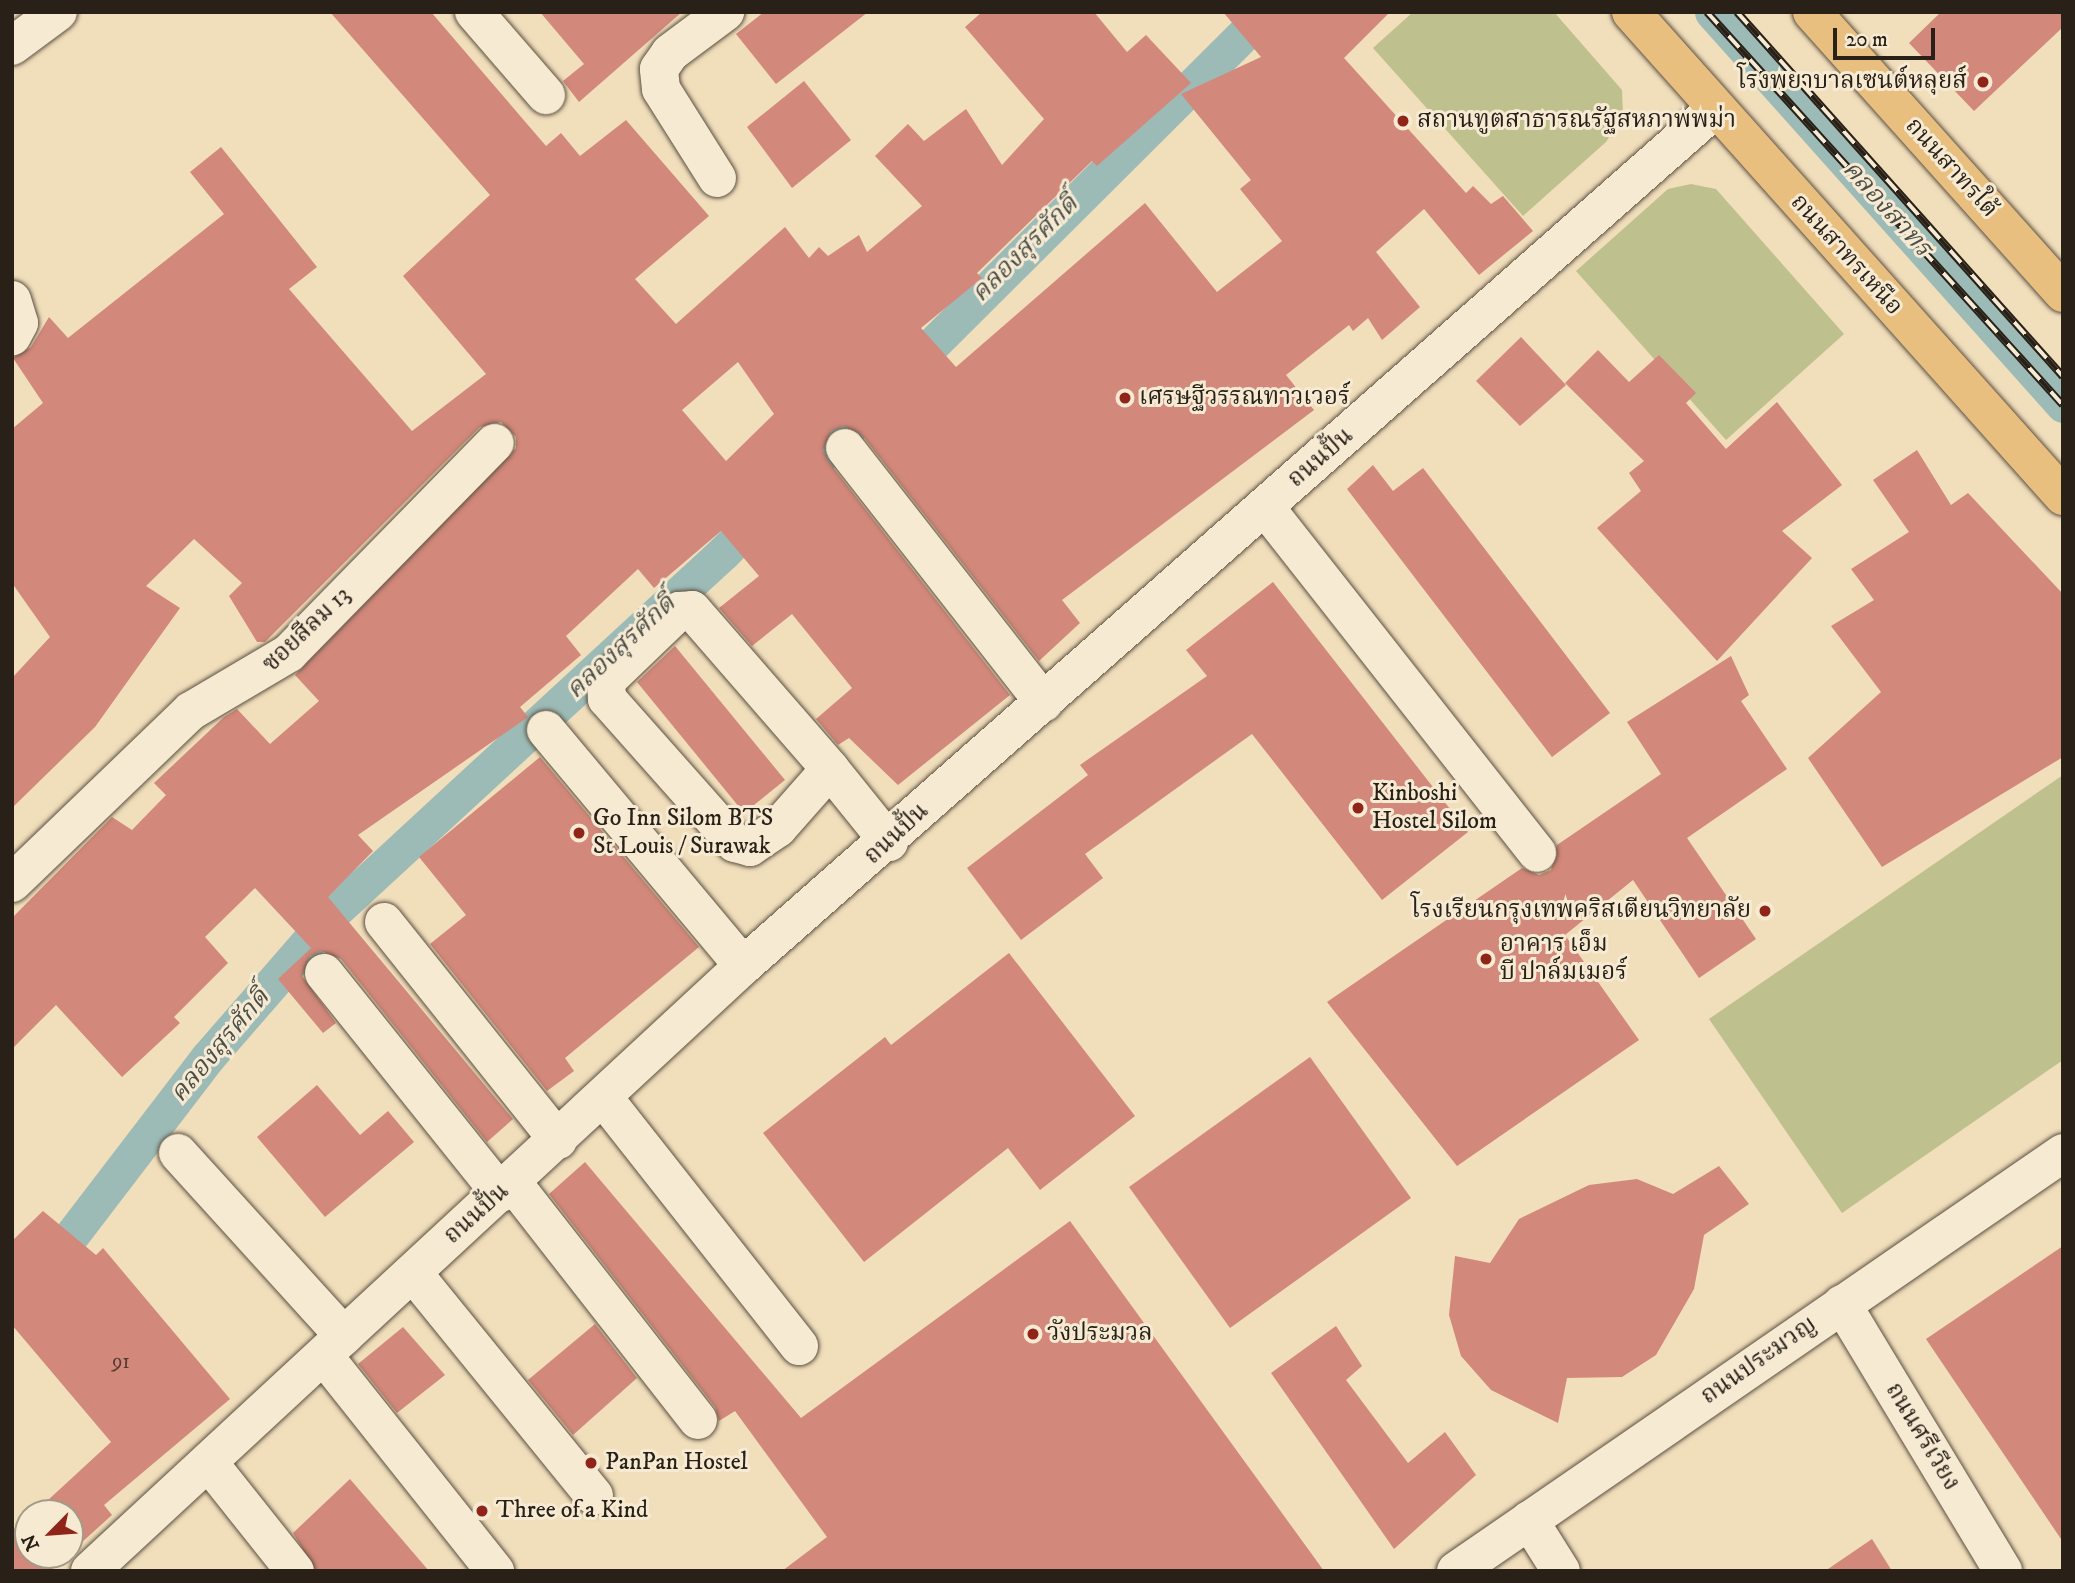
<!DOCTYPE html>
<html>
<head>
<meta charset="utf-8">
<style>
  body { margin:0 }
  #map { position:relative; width:2075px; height:1583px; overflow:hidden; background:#f1debb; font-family:"IM FELL DW Pica","Noto Serif Thai",serif }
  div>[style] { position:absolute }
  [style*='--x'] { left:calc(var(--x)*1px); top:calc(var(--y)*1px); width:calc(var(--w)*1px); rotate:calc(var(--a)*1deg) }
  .green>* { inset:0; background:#bec08d }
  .canal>* { height:35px; margin:-17.5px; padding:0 17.5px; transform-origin:17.5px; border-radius:17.5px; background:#9cbbb7 }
  .building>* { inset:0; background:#d2887a }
  .roads { filter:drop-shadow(0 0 2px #5b5041) drop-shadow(0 0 2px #5b5041) }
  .minor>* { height:38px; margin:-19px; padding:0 19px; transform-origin:19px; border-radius:19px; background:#f6ead3 }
  .major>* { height:38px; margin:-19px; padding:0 19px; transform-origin:19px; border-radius:19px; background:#e8bf7e }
  .rail>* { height:8px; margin-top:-4px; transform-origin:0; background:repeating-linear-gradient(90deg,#f6ead3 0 16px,#292118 0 32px); box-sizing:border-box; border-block:2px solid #292118 }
  .dots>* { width:19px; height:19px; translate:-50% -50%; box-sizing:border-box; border:4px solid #f6ead3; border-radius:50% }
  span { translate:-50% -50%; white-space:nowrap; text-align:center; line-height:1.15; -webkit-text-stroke:6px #f6ead3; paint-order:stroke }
  .number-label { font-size:21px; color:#533b30 }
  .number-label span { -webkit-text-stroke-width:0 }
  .poi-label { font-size:24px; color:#292118 }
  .right { translate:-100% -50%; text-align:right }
  .left { translate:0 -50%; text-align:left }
  .street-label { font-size:24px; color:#292118 }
  .water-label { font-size:26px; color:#4c4f48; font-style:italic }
  .frame { position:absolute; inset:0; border:14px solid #292118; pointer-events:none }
  .north { position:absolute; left:14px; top:1499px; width:70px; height:70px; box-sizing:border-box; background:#f6ead3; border:2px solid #a49a88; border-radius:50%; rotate:245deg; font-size:19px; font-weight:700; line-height:28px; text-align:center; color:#292118 }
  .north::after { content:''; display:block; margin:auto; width:24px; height:32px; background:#8f2418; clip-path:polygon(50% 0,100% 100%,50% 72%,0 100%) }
  .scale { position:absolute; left:1833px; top:28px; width:102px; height:32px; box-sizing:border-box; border:4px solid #292118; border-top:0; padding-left:9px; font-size:21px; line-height:24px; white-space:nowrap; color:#292118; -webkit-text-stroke:5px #f6ead3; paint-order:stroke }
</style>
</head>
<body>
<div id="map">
  <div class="green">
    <div style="clip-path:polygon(1413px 12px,1554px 12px,1622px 90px,1623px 115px,1606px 142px,1523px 216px,1373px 48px)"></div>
    <div style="clip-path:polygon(1691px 184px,1716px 189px,1844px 334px,1726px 440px,1576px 271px,1668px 189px)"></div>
    <div style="clip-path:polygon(2063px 775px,2063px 1060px,1842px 1213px,1709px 1019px)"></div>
  </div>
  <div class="canal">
    <div style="--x:1712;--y:12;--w:527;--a:48.23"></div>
    <div style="--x:42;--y:1274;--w:273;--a:-52.6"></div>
    <div style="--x:208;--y:1057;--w:195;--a:-49"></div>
    <div style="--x:336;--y:910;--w:527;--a:-42.69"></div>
    <div style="--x:723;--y:553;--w:767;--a:-44.89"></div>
  </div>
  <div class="building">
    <div style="clip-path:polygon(evenodd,330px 12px,431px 12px,546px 146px,561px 133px,580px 156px,626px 120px,709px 216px,635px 279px,676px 324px,785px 227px,809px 258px,819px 247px,828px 256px,859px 235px,867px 252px,922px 206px,875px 156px,908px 124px,924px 141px,966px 109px,1002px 165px,1044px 119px,965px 27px,982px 12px,1094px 12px,1127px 52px,1146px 35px,1191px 83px,1097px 166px,1092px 161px,977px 273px,982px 278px,921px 328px,956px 367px,1145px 203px,1217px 292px,1282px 241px,1240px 189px,1251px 180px,1181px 94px,1261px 57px,1223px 12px,1390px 12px,1344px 58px,1466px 193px,1473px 186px,1491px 204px,1503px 196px,1533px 231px,1479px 275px,1424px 209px,1376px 252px,1420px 307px,1382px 340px,1368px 318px,1353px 331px,1349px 325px,1286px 375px,1314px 410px,1062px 600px,1080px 623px,1039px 661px,862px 435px,843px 426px,831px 431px,823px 450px,828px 461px,1010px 695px,898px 785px,849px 738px,838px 745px,816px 719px,852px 688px,792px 614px,752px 646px,719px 608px,759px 576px,721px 531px,654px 588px,638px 569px,566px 636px,581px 655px,520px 707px,528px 717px,358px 835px,373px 851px,328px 897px,513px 1119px,487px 1142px,341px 959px,321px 951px,310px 956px,302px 976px,336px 1023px,323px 1033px,278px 979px,311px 948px,255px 888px,205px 937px,228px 963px,174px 1017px,180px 1023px,122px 1077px,56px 1005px,12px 1049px,12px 918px,112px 817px,132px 830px,166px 795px,154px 783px,224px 717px,237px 709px,270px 744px,319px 701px,295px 675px,516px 448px,516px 437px,501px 422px,480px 427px,265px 642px,257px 642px,229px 596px,242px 583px,194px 539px,146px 586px,180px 608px,95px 727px,12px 808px,12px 678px,50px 637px,12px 583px,12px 429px,43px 403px,13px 358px,31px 347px,49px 317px,68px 338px,224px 214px,190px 172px,221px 147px,317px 267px,289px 289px,412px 431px,486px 374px,403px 276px,490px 195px,330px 12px,738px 362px,774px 414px,726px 461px,682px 410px,738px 362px)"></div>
    <div style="clip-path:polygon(540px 12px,682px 12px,579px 102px,563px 81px,584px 64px)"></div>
    <div style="clip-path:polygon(764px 12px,868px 12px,776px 84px,736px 34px)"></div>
    <div style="clip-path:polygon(1941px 12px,2063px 12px,2063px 27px,1974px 111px,1909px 43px)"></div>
    <div style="clip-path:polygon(804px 81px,851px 140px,792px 188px,747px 127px)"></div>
    <div style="clip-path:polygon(1521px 337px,1566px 385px,1520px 426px,1476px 381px)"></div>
    <div style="clip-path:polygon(1598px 350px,1629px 382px,1659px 355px,1696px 393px,1686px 403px,1726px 449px,1777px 402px,1842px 485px,1782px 531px,1812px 558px,1717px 661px,1597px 528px,1641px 491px,1629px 473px,1644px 461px,1565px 383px)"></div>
    <div style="clip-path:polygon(1917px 450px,1951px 505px,1968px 493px,2063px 594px,2063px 757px,1882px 867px,1808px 758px,1881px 692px,1831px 626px,1874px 600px,1851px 569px,1909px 532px,1873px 480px)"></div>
    <div style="clip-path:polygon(1373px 465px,1393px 491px,1423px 468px,1610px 713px,1552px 757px,1347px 489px)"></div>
    <div style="clip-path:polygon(1273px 582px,1468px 832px,1382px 900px,1252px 734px,1085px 854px,1103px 878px,1021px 940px,967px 868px,1088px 775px,1080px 765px,1207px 676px,1186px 650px)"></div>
    <div style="clip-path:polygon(675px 646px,785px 780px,744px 813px,637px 682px)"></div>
    <div style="clip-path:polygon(1731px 656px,1749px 695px,1741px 701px,1787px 769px,1687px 838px,1756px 939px,1699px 978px,1633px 880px,1565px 935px,1639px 1040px,1457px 1166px,1327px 1002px,1522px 868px,1539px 875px,1551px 870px,1557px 845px,1661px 774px,1627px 722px)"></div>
    <div style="clip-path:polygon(540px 757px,699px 947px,565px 1058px,574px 1071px,547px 1091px,430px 944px,466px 915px,419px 857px)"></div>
    <div style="clip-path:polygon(1009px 953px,1135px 1116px,1040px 1190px,1008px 1148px,864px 1262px,763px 1133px,885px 1037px,891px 1045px)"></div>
    <div style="clip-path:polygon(1310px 1057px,1411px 1198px,1230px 1328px,1129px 1187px)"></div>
    <div style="clip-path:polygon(317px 1085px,360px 1135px,388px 1111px,414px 1142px,325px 1217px,257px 1137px)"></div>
    <div style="clip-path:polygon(585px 1162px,801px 1418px,1070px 1221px,1324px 1571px,782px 1571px,827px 1537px,735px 1411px,719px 1421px,715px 1407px,549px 1194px)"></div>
    <div style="clip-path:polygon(1719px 1166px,1749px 1204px,1704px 1235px,1694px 1289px,1656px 1355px,1622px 1377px,1567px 1378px,1558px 1423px,1491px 1390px,1461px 1356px,1449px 1315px,1455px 1256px,1490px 1263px,1519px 1219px,1589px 1185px,1637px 1179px,1673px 1194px)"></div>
    <div style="clip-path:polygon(43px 1211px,96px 1255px,103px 1248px,230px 1399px,104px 1505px,112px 1515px,70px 1553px,70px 1513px,34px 1513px,111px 1442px,12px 1325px,12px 1241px)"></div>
    <div style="clip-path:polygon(2063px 1246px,2063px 1542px,1926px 1339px)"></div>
    <div style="clip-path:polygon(595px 1324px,637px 1378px,573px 1435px,528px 1380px)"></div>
    <div style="clip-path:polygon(1336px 1326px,1362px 1366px,1346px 1380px,1408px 1463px,1445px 1432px,1476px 1475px,1394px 1549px,1271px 1373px)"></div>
    <div style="clip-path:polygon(403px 1327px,445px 1375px,397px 1413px,358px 1364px)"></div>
    <div style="clip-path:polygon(350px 1479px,429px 1571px,316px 1571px,293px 1533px)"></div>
    <div style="clip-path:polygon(28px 1518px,28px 1555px,67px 1555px,50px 1571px,12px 1571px,12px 1531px)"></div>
    <div style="clip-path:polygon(1872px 1539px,1892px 1571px,1825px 1571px)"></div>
  </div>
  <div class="roads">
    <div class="minor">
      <div style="--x:474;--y:12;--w:110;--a:49.1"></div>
      <div style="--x:12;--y:46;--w:57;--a:-36.5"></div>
      <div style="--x:717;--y:178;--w:105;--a:-122.2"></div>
      <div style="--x:661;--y:89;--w:20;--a:-96"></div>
      <div style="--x:659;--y:69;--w:19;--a:-55"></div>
      <div style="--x:670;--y:53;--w:69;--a:-36.7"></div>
      <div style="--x:12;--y:300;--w:24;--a:73"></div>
      <div style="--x:19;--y:323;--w:15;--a:118"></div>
      <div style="--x:845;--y:448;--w:323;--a:52"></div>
      <div style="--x:1265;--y:507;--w:440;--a:51.8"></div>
      <div style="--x:546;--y:730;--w:307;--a:50.1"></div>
      <div style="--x:830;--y:769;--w:79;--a:131.4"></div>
      <div style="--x:778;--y:828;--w:34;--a:146"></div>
      <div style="--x:750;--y:847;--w:16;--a:-165"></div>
      <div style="--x:735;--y:843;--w:193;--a:-131.6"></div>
      <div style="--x:607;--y:699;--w:18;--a:-93"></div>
      <div style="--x:606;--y:681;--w:101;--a:-43.8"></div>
      <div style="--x:679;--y:611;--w:13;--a:-4"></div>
      <div style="--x:692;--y:610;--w:211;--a:49"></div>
      <div style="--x:830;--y:769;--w:94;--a:51.1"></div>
      <div style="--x:12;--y:883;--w:248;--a:-43.9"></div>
      <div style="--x:191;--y:711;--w:114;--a:-30.6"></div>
      <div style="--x:289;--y:653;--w:294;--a:-45.6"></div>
      <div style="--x:384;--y:922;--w:279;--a:51.4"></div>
      <div style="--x:324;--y:973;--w:282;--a:51.3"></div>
      <div style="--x:603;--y:1097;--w:317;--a:51.8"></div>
      <div style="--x:178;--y:1153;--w:247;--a:47.8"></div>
      <div style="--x:512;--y:1182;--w:302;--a:52"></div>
      <div style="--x:413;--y:1273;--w:287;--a:50.9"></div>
      <div style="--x:1842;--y:1304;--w:312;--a:58.9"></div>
      <div style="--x:324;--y:1356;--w:275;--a:51.5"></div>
      <div style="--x:209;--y:1463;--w:138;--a:51.5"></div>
      <div style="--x:1529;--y:1520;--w:60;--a:57.9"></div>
      <div style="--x:90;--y:1571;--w:890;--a:-42.81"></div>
      <div style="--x:743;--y:966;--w:1296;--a:-41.4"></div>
      <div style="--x:1456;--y:1571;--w:737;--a:-34.55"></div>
    </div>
    <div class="major">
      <div style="--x:1631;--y:12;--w:649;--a:48.25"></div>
      <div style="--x:1812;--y:12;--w:377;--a:48.2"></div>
    </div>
  </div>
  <div class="rail">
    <div style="--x:1707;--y:12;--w:530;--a:47.83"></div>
    <div style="--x:1737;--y:12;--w:489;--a:48.2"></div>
  </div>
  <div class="dots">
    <div style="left:1983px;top:82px;background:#8f2418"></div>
    <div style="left:1403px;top:121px;background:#8f2418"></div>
    <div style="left:1125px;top:398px;background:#8f2418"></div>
    <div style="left:1358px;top:808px;background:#8f2418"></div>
    <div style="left:579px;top:833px;background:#8f2418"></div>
    <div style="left:1765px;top:911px;background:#8f2418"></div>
    <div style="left:1486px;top:959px;background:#8f2418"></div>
    <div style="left:1033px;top:1334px;background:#8f2418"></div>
    <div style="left:591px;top:1463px;background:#8f2418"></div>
    <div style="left:482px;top:1511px;background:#8f2418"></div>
  </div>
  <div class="number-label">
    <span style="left:121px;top:1362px">91</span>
  </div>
  <div class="poi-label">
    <span class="right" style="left:1967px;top:82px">โรงพยาบาลเซนต์หลุยส์</span>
    <span class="left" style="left:1417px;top:121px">สถานทูตสาธารณรัฐสหภาพพม่า</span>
    <span class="left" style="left:1139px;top:398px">เศรษฐีวรรณทาวเวอร์</span>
    <span class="left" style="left:1372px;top:808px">Kinboshi<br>Hostel Silom</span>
    <span class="left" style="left:593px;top:833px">Go Inn Silom BTS<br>St Louis / Surawak</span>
    <span class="right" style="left:1751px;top:911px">โรงเรียนกรุงเทพคริสเตียนวิทยาลัย</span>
    <span class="left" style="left:1500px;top:959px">อาคาร เอ็ม<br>บี ปาล์มเมอร์</span>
    <span class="left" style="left:1047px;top:1334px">วังประมวล</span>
    <span class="left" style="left:605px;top:1463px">PanPan Hostel</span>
    <span class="left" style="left:496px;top:1511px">Three of a Kind</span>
  </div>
  <div class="street-label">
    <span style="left:1951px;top:168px;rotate:48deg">ถนนสาทรใต้</span>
    <span style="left:1846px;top:255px;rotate:48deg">ถนนสาทรเหนือ</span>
    <span style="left:1321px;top:458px;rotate:-41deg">ถนนปั้น</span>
    <span style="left:307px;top:630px;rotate:-44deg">ซอยสีลม 13</span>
    <span style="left:897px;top:834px;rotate:-43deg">ถนนปั้น</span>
    <span style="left:477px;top:1214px;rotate:-42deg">ถนนปั้น</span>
    <span style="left:1759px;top:1361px;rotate:-35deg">ถนนประมวญ</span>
    <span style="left:1922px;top:1437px;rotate:59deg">ถนนศรีเวียง</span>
  </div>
  <div class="water-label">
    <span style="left:1887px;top:209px;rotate:48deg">คลองสาทร</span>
    <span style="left:1025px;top:249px;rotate:-45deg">คลองสุรศักดิ์</span>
    <span style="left:621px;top:647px;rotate:-43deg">คลองสุรศักดิ์</span>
    <span style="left:220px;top:1046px;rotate:-50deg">คลองสุรศักดิ์</span>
  </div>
  <div class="frame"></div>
  <div class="north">N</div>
  <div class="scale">20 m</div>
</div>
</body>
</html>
